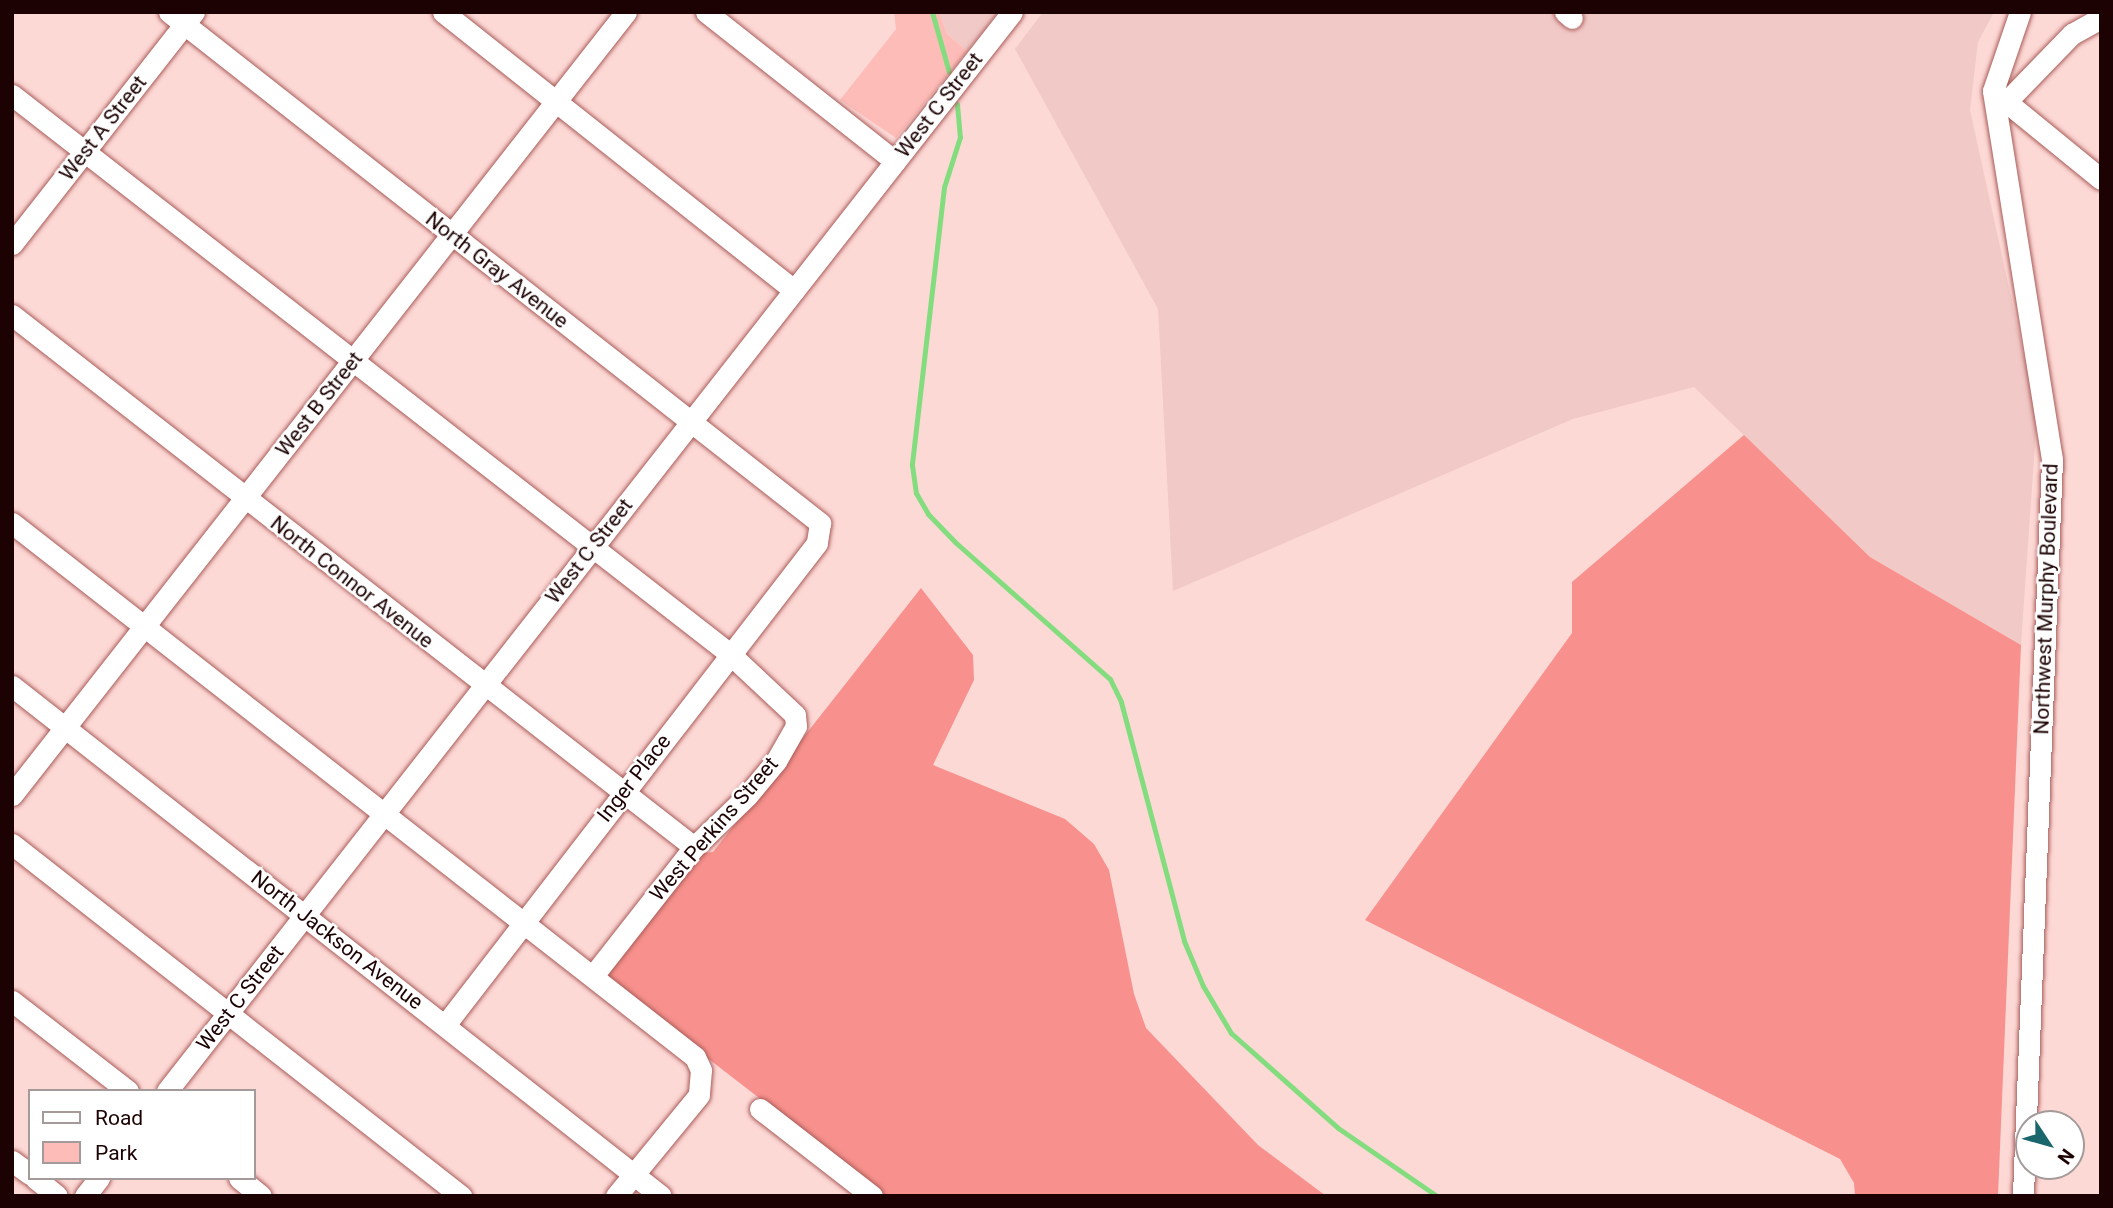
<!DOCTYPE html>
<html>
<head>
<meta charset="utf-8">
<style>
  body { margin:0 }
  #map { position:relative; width:2113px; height:1208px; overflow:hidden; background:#fdd9d6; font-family:Roboto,sans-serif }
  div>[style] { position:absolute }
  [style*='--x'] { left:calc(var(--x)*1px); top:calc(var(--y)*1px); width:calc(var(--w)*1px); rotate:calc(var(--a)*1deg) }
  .built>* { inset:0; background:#f1c9c7 }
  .green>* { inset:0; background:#febcb8 }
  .forest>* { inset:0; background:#f8918d }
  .stream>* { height:5px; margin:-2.5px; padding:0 2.5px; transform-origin:2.5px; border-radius:2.5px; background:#83dd7f }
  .roads { filter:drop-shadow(0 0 2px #a95b58) drop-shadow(0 0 2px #a95b58) }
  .minor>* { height:21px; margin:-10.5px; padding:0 10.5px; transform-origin:10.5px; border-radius:10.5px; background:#fff }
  span { translate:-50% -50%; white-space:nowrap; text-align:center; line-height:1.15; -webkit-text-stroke:5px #fff; paint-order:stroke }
  .street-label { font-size:21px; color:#1c0203 }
  .frame { position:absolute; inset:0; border:14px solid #1c0203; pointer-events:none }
  .legend { position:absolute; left:28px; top:1089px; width:228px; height:91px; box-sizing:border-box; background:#fff; border:2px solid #a49a9a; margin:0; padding:9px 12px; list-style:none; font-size:21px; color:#1c0203 }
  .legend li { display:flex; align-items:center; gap:14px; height:35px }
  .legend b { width:35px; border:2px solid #a49a9a }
  .north { position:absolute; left:2015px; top:1110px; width:70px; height:70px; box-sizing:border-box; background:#fff; border:2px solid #a49a9a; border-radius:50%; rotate:126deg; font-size:19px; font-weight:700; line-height:28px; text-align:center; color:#1c0203 }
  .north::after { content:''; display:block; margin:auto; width:24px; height:32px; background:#19676d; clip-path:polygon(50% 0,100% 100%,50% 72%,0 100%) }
</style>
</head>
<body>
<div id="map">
  <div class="built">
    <div style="clip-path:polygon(939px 12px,998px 12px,967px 51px,947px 34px)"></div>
    <div style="clip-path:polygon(1043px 12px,1994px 12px,1978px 42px,1970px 110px,2037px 415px,2021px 645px,1870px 557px,1694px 387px,1573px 419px,1173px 591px,1158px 309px,1015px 49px)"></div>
  </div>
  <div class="green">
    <div style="clip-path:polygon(894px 12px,939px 12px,947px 34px,967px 51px,896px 138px,840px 100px,896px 29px)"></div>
  </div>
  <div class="forest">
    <div style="clip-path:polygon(1744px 435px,1870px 557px,2021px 645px,1998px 1196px,1855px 1196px,1854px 1183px,1840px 1159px,1365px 920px,1572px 633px,1572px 582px)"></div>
    <div style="clip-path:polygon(921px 588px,973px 655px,974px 680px,933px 765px,1065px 819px,1094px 844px,1109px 870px,1134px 994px,1146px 1028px,1258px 1145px,1326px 1196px,886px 1196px,600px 975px,695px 854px,713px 852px)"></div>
  </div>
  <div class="stream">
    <div style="--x:932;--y:12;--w:62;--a:74.2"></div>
    <div style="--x:957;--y:104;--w:33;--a:85"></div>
    <div style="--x:960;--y:137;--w:52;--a:107.7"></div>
    <div style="--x:944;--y:187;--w:280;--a:96.6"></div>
    <div style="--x:912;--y:465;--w:28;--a:82"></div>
    <div style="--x:916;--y:493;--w:24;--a:60"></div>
    <div style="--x:928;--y:514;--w:39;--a:46"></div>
    <div style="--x:955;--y:542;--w:207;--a:41.5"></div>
    <div style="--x:1110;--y:679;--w:25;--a:64"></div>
    <div style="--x:1121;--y:702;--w:247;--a:75.2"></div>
    <div style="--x:1184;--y:941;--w:49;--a:67.1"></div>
    <div style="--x:1203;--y:986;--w:55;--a:59.2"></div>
    <div style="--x:1231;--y:1033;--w:143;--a:41.6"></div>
    <div style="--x:1338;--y:1128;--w:120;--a:34.5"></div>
  </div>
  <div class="roads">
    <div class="minor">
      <div style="--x:169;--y:12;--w:828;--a:38.13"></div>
      <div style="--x:820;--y:523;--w:20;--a:99"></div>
      <div style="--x:817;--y:543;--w:609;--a:127.66"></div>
      <div style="--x:443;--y:12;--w:448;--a:38.4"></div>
      <div style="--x:706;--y:12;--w:241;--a:38.3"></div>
      <div style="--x:1565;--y:12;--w:9;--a:41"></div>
      <div style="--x:2020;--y:12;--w:83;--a:108.9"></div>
      <div style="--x:1993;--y:91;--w:374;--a:80.9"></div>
      <div style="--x:2052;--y:460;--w:737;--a:92.26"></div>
      <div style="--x:1993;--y:91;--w:139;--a:39.2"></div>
      <div style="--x:12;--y:95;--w:910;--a:37.9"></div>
      <div style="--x:730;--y:654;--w:89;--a:43.2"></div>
      <div style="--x:795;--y:715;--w:11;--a:85"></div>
      <div style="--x:796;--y:726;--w:40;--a:119.7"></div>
      <div style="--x:776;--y:761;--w:45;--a:129.6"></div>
      <div style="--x:747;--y:796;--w:74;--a:136.1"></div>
      <div style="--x:694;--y:847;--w:164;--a:128.1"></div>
      <div style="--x:2006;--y:102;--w:95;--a:-45.9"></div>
      <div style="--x:2072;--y:34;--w:33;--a:-29"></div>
      <div style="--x:12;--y:244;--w:295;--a:-51.9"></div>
      <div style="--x:12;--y:315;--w:865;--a:37.96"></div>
      <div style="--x:12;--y:523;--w:867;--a:38.02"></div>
      <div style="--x:695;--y:1057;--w:14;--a:65"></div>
      <div style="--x:701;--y:1070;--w:25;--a:95"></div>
      <div style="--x:699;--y:1095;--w:131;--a:129.4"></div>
      <div style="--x:12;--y:686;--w:825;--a:38.16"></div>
      <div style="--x:12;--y:795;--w:995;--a:-51.9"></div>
      <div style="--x:12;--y:844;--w:571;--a:38.1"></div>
      <div style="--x:12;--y:1001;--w:147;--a:37.8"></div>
      <div style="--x:167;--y:1091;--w:1370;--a:-51.93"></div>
      <div style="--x:760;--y:1109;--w:142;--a:37.8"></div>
      <div style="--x:12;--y:1161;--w:22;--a:36"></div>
      <div style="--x:35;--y:1178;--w:28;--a:39"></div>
      <div style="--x:239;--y:1178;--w:28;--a:39"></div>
      <div style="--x:85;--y:1196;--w:23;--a:-52"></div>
    </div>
  </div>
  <div class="street-label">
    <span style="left:939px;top:105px;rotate:-52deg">West C Street</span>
    <span style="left:103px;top:128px;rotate:-52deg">West A Street</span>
    <span style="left:497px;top:270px;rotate:38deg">North Gray Avenue</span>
    <span style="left:319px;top:404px;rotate:-52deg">West B Street</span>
    <span style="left:589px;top:551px;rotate:-52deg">West C Street</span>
    <span style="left:352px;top:582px;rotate:38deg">North Connor Avenue</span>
    <span style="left:2046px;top:599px;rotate:-88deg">Northwest Murphy Boulevard</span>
    <span style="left:634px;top:778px;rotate:-52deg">Inger Place</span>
    <span style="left:714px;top:829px;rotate:-49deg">West Perkins Street</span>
    <span style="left:337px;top:940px;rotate:38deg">North Jackson Avenue</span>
    <span style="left:240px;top:998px;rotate:-52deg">West C Street</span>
  </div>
  <div class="frame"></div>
  <ul class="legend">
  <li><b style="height:9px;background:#fff"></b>Road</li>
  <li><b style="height:19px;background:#febcb8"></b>Park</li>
  </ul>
  <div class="north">N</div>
</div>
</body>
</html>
